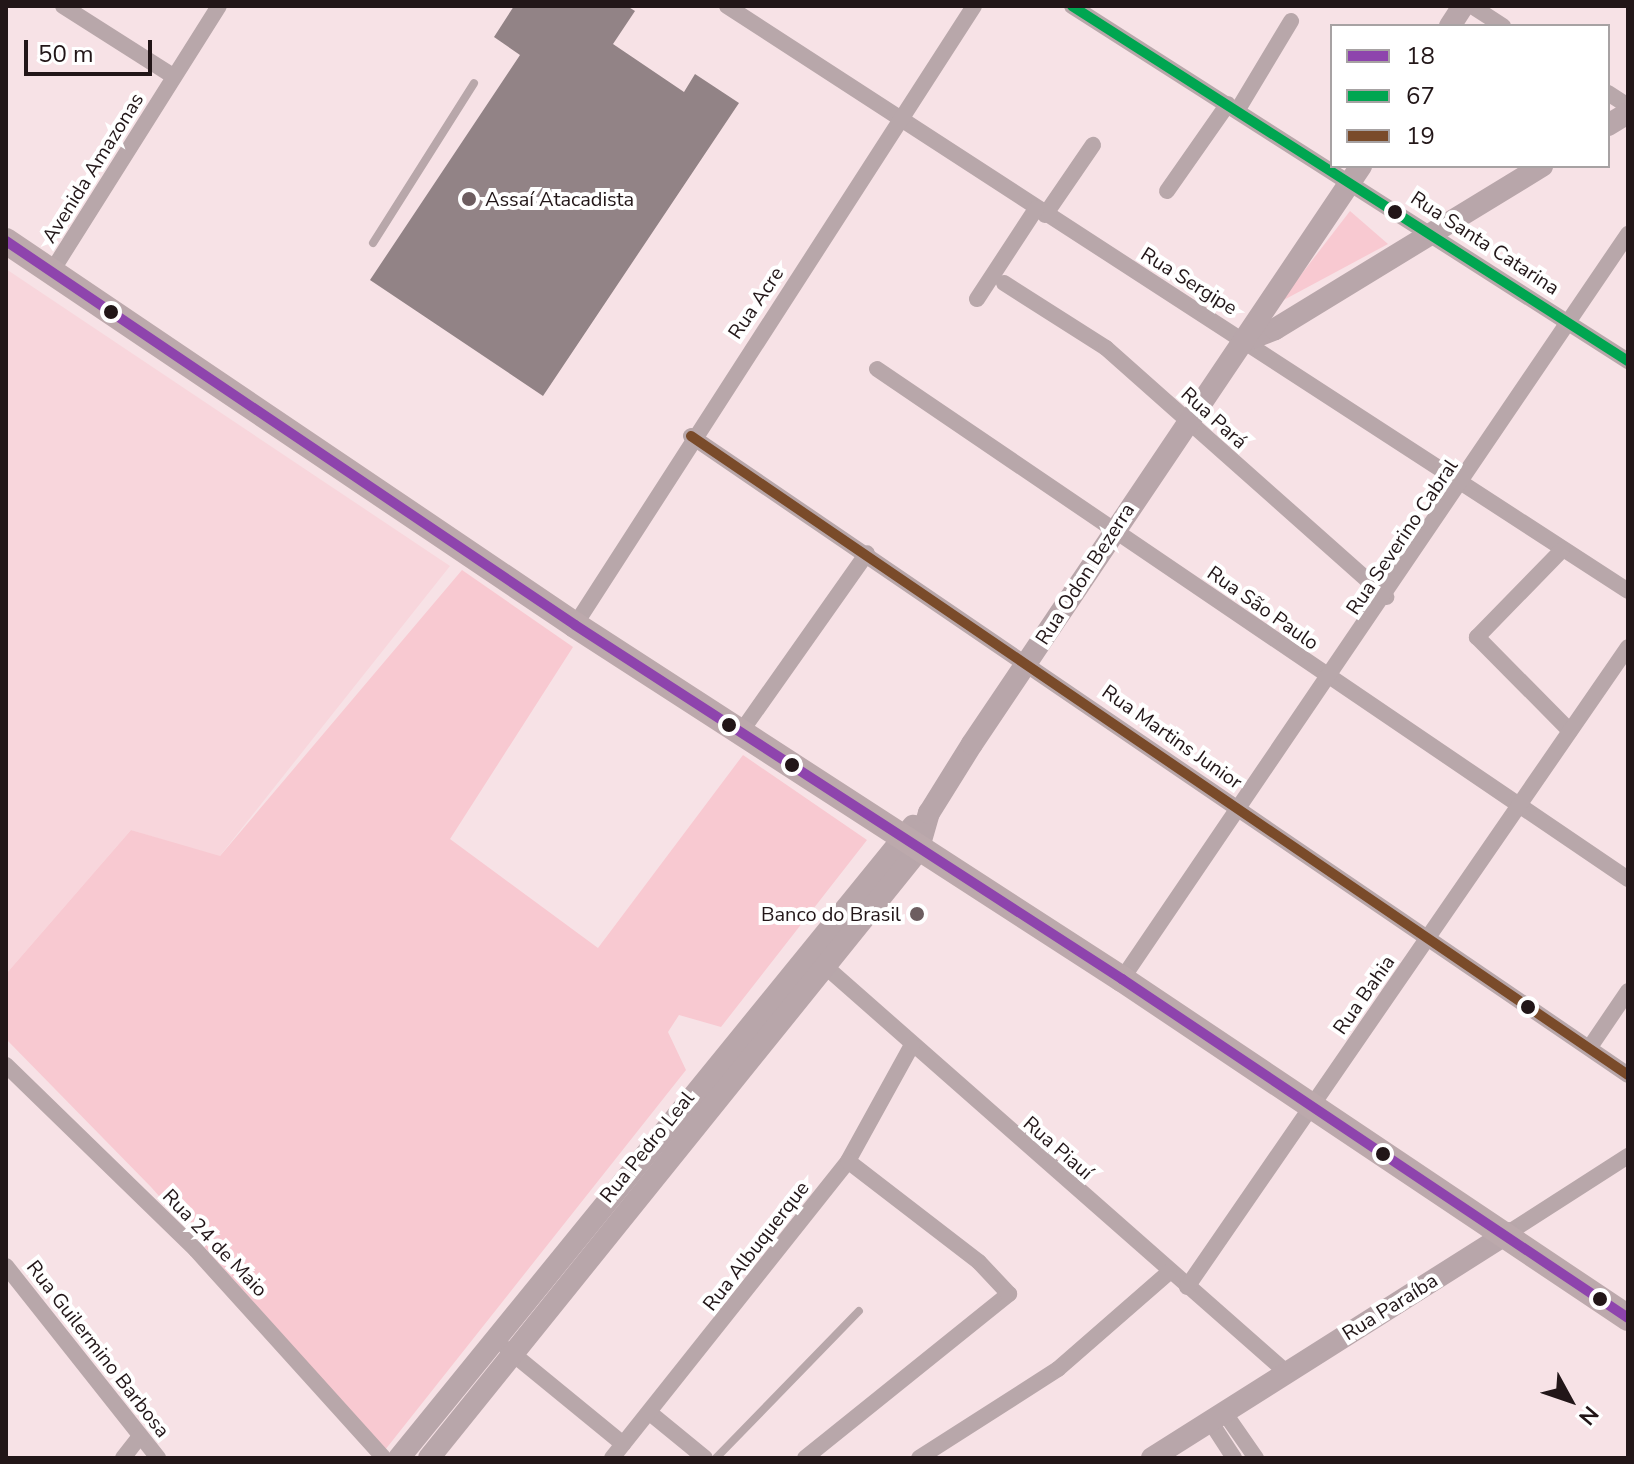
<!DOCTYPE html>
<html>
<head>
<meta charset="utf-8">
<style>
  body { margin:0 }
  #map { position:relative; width:1634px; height:1464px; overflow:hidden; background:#f7e2e6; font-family:"Nunito Sans",sans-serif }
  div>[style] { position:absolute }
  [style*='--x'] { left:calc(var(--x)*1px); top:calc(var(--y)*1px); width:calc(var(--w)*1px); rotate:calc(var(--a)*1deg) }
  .built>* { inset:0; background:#f8d6dc }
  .green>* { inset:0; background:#f8c9d1 }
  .building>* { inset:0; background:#928386 }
  .lane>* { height:8px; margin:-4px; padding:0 4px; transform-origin:4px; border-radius:4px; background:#b8a7aa }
  .street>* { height:16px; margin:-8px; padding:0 8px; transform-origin:8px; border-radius:8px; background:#b8a7aa }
  .secondary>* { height:22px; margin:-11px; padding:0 11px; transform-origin:11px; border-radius:11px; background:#b8a6aa }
  .primary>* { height:26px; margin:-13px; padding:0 13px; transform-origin:13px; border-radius:13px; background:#bca9ac }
  .bus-1>* { height:10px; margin:-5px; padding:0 5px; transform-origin:5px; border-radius:5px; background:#8e44ad }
  .bus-2>* { height:10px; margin:-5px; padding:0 5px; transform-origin:5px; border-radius:5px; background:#00a651 }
  .bus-3>* { height:10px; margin:-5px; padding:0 5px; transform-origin:5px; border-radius:5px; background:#7a4b2a }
  .dots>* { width:22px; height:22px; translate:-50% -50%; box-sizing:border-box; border:4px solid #fff; border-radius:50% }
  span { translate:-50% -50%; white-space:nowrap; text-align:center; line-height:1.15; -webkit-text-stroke:8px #fff; paint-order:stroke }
  .street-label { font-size:20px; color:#221618 }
  .poi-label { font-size:20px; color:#221618 }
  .left { translate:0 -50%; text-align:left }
  .right { translate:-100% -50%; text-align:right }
  .frame { position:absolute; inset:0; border:8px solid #221618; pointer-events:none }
  .legend { position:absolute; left:1330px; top:24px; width:280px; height:144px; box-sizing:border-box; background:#fff; border:2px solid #a7a2a3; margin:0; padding:10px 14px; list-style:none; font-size:24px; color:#221618 }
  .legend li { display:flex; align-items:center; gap:16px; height:40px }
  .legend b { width:40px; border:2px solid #a7a2a3 }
  .north { position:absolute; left:1530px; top:1360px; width:80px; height:80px; -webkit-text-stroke:6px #fff; paint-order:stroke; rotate:130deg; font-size:22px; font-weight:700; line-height:32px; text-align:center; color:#221618 }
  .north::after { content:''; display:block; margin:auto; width:28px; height:36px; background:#221618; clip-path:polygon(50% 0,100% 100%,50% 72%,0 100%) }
  .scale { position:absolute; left:24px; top:40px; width:128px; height:36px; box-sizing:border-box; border:4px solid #221618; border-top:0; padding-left:10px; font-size:24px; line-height:28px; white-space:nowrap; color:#221618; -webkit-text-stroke:6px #fff; paint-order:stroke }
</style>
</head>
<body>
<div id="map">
  <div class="built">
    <div style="clip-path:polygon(6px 269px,450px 566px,219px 857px,131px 830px,6px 974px)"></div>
  </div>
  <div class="green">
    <div style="clip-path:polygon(1350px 211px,1388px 244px,1280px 302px)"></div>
    <div style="clip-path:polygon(462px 570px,573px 647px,450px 839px,598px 948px,743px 755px,867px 840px,721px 1027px,679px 1015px,668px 1032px,686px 1070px,385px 1450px,151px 1187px,6px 1039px,6px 974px,131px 830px,220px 856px)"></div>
  </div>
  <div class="building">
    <div style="clip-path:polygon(514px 6px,627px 6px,635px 11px,613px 44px,684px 92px,695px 74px,739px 103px,543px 396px,370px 280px,520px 55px,494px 37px)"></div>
  </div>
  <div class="lane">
    <div style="--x:373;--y:243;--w:189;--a:-57.7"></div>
    <div style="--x:716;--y:1458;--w:205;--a:-45.8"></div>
  </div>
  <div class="street">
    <div style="--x:63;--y:6;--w:130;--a:32.5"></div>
    <div style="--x:727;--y:6;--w:1074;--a:32.99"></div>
    <div style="--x:1072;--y:6;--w:660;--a:32.56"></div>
    <div style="--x:1472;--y:6;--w:37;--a:33"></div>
    <div style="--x:1608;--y:93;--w:24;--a:33"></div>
    <div style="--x:1237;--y:111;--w:105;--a:-59"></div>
    <div style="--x:1167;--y:191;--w:106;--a:-55"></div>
    <div style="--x:1045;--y:215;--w:85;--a:-55.6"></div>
    <div style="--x:52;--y:271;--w:313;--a:-57.8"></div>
    <div style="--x:1004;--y:283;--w:121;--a:32.5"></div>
    <div style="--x:1106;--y:348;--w:375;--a:41.6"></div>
    <div style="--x:977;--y:299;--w:108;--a:-56.8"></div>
    <div style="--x:877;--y:369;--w:908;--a:34.18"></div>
    <div style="--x:691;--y:436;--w:1134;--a:34.29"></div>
    <div style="--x:1562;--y:550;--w:122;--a:134.3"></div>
    <div style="--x:1477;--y:637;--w:132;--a:45.3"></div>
    <div style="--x:575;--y:625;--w:736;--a:-57.19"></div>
    <div style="--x:743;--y:729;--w:215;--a:-54.8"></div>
    <div style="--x:818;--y:960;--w:622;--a:41.35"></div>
    <div style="--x:1122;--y:979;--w:901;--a:-55.82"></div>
    <div style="--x:1590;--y:1047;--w:68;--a:-55.8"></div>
    <div style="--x:6;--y:1065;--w:265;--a:44.2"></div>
    <div style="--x:196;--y:1250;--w:280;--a:47.9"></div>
    <div style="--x:1508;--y:1233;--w:143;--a:-32.7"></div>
    <div style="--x:6;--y:1266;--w:245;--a:51.6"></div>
    <div style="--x:1187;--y:1287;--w:777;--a:-55.43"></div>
    <div style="--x:507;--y:1349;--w:150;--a:39.3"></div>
    <div style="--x:1224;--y:1412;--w:56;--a:55.2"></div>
    <div style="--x:650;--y:1413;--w:71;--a:39.3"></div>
    <div style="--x:1210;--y:1421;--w:44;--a:57"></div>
    <div style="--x:123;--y:1458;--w:28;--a:-52"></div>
    <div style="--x:612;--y:1458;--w:379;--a:-51.5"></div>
    <div style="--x:848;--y:1161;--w:132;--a:-61.1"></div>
    <div style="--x:805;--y:1458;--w:262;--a:-38.8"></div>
    <div style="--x:1009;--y:1294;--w:44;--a:-133.2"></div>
    <div style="--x:979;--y:1262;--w:165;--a:-142.4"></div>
    <div style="--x:919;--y:1458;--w:165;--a:-32.6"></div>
    <div style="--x:1058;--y:1369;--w:147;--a:-41.1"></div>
  </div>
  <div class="secondary">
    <div style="--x:1450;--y:26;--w:24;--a:-57"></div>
    <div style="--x:1608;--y:125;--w:23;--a:-31"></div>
    <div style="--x:1247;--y:340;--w:30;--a:-21"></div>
    <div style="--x:1275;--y:329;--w:313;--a:-31.4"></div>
    <div style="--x:399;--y:1458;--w:815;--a:-50.88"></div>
    <div style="--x:429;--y:1458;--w:779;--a:-51.15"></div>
    <div style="--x:918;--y:851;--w:40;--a:-74"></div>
    <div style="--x:929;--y:813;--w:81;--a:-58.1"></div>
    <div style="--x:972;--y:744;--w:697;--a:-56.06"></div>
    <div style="--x:1152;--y:1458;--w:421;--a:-32.3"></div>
  </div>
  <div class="primary">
    <div style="--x:6;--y:241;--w:686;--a:34.01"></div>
    <div style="--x:575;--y:625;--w:652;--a:32.91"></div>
    <div style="--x:1122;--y:979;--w:609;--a:33.82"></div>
  </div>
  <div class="bus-1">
    <div style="--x:6;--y:241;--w:686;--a:34.01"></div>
    <div style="--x:575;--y:625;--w:652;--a:32.91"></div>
    <div style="--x:1122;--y:979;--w:609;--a:33.82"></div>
  </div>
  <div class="bus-2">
    <div style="--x:1072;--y:6;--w:660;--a:32.56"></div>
  </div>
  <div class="bus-3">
    <div style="--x:691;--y:436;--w:1134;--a:34.29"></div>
  </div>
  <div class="dots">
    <div style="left:469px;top:199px;background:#6d5d60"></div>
    <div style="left:1395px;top:212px;background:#221618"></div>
    <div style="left:111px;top:312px;background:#221618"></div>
    <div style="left:729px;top:725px;background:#221618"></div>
    <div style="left:792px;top:765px;background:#221618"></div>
    <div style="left:917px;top:914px;background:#6d5d60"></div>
    <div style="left:1528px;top:1007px;background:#221618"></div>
    <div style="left:1383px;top:1154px;background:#221618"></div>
    <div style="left:1600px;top:1299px;background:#221618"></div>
  </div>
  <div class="street-label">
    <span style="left:93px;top:168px;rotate:-58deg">Avenida Amazonas</span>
    <span style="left:1485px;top:243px;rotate:33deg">Rua Santa Catarina</span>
    <span style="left:1189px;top:281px;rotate:32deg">Rua Sergipe</span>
    <span style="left:756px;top:303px;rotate:-56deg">Rua Acre</span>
    <span style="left:1214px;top:418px;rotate:42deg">Rua Pará</span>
    <span style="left:1402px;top:537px;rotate:-56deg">Rua Severino Cabral</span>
    <span style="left:1085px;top:574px;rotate:-57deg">Rua Odon Bezerra</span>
    <span style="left:1263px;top:608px;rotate:35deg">Rua São Paulo</span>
    <span style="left:1172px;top:737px;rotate:35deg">Rua Martins Junior</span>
    <span style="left:1364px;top:995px;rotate:-55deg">Rua Bahia</span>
    <span style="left:647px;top:1147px;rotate:-51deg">Rua Pedro Leal</span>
    <span style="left:1058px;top:1148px;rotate:41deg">Rua Piauí</span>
    <span style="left:215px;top:1243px;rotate:46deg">Rua 24 de Maio</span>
    <span style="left:756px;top:1246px;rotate:-52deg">Rua Albuquerque</span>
    <span style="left:1390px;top:1307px;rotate:-32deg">Rua Paraíba</span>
    <span style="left:98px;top:1349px;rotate:52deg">Rua Guilermino Barbosa</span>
  </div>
  <div class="poi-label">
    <span class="left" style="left:485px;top:199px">Assaí Atacadista</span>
    <span class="right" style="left:901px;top:914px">Banco do Brasil</span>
  </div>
  <div class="frame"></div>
  <ul class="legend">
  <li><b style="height:10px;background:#8e44ad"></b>18</li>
  <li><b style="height:10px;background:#00a651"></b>67</li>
  <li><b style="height:10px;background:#7a4b2a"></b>19</li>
  </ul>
  <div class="north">N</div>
  <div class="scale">50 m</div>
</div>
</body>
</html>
